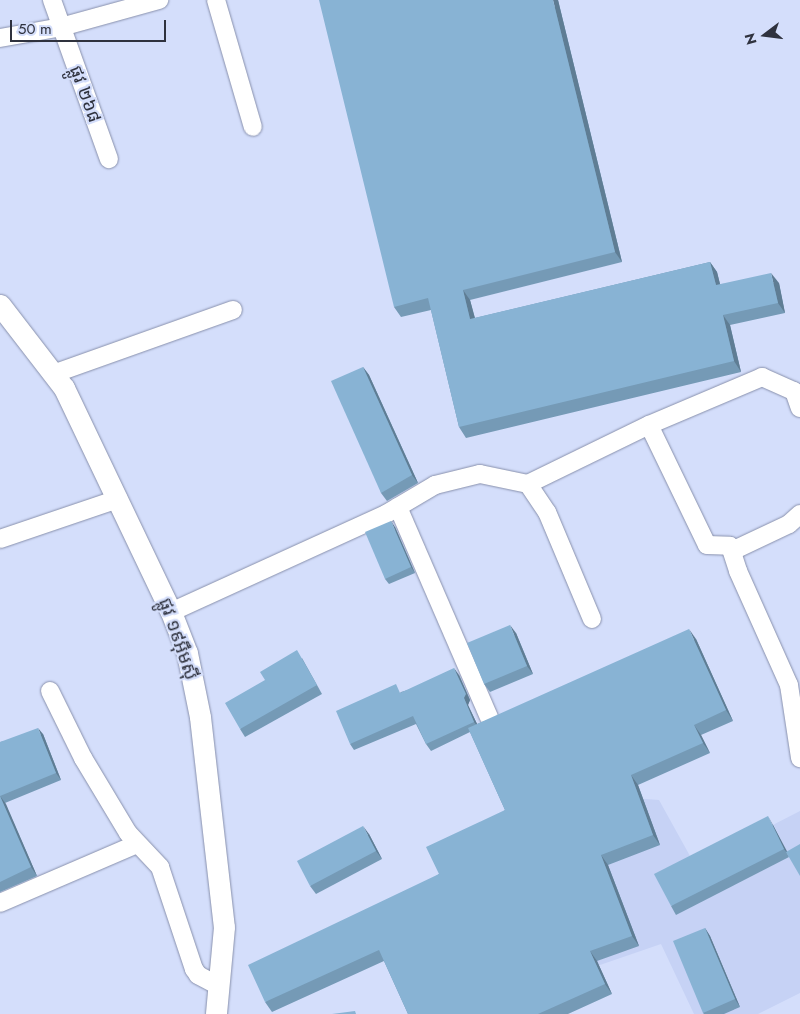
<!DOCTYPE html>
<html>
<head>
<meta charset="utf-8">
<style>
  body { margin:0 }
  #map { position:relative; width:800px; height:1014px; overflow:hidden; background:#d4defb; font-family:Jost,"Noto Sans Khmer",sans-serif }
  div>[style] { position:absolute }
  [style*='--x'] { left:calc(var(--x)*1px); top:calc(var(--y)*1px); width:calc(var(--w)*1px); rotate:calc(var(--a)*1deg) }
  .built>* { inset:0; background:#c6d2f5 }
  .roads { filter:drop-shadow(0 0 1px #8890ac) drop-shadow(0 0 1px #8890ac) }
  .minor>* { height:18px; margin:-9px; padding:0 9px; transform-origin:9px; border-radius:9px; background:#fff }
  .tertiary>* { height:21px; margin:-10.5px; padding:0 10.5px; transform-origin:10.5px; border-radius:10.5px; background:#fff }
  .wall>* { inset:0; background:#759ab6 }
  .shaded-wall>* { inset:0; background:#5f7d94 }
  .building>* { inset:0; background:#88b3d4 }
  span { translate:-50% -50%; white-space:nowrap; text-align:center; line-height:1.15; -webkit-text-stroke:4.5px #d4defb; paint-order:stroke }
  .street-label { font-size:18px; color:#2f323e }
  .north { position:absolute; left:740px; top:10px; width:50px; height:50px; -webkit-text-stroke:4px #d4defb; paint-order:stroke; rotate:255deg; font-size:14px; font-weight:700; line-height:20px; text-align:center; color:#2f323e }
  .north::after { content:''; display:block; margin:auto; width:18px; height:22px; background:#2f323e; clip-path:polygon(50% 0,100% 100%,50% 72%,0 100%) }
  .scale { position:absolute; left:10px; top:20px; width:156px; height:22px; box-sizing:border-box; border:2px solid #2f323e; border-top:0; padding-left:6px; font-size:15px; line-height:18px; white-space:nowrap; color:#2f323e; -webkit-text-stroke:4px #d4defb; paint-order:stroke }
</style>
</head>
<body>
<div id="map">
  <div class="built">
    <div style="clip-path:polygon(608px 796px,659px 800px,695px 865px,800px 811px,800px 993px,758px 1014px,694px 1014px,661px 944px,597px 966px,544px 824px)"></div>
  </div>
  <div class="roads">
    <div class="minor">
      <div style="--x:52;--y:0;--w:169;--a:70.3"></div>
      <div style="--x:216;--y:0;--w:132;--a:73.8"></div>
      <div style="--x:0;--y:38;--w:62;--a:-10.2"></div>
      <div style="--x:61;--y:27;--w:102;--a:-15.4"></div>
      <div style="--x:53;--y:374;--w:191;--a:-19.6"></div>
      <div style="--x:649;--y:425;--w:133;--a:64.2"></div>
      <div style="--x:707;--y:545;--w:23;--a:2"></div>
      <div style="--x:730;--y:546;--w:26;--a:72"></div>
      <div style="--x:738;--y:571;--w:125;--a:65.9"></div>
      <div style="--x:789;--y:685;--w:74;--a:81.4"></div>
      <div style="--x:528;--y:484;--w:34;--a:56"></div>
      <div style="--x:547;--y:512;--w:116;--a:67.2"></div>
      <div style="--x:398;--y:507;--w:229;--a:66.6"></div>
      <div style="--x:0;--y:539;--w:125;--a:-18.7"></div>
      <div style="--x:732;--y:551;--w:63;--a:-25.3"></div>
      <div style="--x:789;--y:524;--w:15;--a:-42"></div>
      <div style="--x:171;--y:612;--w:236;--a:-24.5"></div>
      <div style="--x:386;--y:514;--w:57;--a:-30.6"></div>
      <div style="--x:435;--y:485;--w:46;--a:-13.7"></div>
      <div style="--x:480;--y:474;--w:49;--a:11.8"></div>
      <div style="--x:528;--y:484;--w:135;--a:-26"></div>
      <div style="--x:649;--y:425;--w:123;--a:-23"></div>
      <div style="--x:762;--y:377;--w:35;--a:24"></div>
      <div style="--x:794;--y:391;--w:18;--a:71"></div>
      <div style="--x:50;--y:691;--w:75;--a:63.8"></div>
      <div style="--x:83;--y:758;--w:87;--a:59"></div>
      <div style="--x:128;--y:833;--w:47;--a:46.7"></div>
      <div style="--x:160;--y:867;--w:108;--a:71.6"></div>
      <div style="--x:194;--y:969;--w:7;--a:56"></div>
      <div style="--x:198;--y:975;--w:21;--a:28"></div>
      <div style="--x:0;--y:903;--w:149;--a:-23.3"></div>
    </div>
    <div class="tertiary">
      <div style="--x:0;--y:305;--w:105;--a:52.4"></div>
      <div style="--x:64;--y:388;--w:248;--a:64.5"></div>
      <div style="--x:171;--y:612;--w:44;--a:68.7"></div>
      <div style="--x:187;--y:653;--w:65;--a:78.5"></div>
      <div style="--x:200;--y:717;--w:211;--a:83.5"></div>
      <div style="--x:224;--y:927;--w:87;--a:95.3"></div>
    </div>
  </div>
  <div class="wall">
    <div style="clip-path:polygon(558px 0,622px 262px,470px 300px,475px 318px,710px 262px,717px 272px,720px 284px,779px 283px,785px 313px,730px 325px,741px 372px,466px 438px,459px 427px,431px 310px,401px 317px,394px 307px)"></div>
    <div style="clip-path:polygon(363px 367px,369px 375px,418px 483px,387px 501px,381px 493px)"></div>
    <div style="clip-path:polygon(395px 527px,415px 573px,389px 584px,385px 579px)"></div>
    <div style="clip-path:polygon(516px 633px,533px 674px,490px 692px,484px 684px)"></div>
    <div style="clip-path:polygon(696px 639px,733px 721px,701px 735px,710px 753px,638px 785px,660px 845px,608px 865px,639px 946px,597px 961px,612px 994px,568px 1014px,408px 1014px,384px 961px,272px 1012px,265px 1002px,439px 874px,505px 810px,470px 732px,431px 751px,426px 744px,416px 724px,354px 750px,350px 744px,401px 692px,459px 675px,470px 700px,468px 705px,477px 724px)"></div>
    <div style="clip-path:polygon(302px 658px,322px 694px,245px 737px,240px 729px)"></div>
    <div style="clip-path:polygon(43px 734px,61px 780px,5px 803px,37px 876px,0 892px,0 742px)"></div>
    <div style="clip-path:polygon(773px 825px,789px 857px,676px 915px,671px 906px)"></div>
    <div style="clip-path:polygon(369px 834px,382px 859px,316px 894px,310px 886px)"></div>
    <div style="clip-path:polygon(705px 928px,710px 936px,740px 1007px,724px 1014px,704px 1014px,703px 1013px)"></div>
  </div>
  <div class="shaded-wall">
    <div style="clip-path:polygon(553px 0,558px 0,622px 262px,615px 252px)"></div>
    <div style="clip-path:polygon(710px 262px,717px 272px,723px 296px,716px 285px)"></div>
    <div style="clip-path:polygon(771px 273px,779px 283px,785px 313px,778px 303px)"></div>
    <div style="clip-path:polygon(463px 290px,470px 300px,478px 330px,470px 319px)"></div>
    <div style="clip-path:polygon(723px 315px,730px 325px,741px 372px,734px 361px)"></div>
    <div style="clip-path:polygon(363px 367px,369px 375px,418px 483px,412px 475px)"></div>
    <div style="clip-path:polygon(391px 521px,395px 527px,415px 573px,411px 567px)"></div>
    <div style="clip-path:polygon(510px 625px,516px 633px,533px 674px,527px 666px)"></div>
    <div style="clip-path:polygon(689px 629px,696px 639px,733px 721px,726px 710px)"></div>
    <div style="clip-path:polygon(454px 668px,459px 675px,470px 700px,468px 705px,479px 728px,474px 722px,464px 698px)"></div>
    <div style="clip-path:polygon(694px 725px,701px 735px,710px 753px,703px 743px)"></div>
    <div style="clip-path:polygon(38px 728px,43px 734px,61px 780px,56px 773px)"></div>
    <div style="clip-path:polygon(631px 775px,638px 785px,660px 845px,653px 835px)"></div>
    <div style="clip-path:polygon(0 796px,6px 804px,37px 876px,31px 867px)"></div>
    <div style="clip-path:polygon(768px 816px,773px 825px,790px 857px,784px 849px)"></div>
    <div style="clip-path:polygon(363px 826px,369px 834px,382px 859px,376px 851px)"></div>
    <div style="clip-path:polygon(601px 855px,608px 865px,639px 946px,632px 936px)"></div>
    <div style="clip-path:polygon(705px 928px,710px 936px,740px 1007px,735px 999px)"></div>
    <div style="clip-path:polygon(590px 951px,597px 961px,612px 994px,605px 984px)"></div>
  </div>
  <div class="building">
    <div style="clip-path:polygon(319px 0,553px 0,615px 252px,463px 290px,470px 319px,710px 262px,716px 285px,771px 273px,778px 303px,723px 315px,734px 361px,459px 427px,428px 298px,394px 307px)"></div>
    <div style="clip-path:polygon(363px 367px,412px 475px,381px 493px,331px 381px)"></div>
    <div style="clip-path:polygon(391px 521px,411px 567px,385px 579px,365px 532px)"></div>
    <div style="clip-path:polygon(510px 625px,527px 666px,484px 684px,467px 643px)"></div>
    <div style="clip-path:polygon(689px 629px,726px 710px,694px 725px,703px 743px,631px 775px,653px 835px,601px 855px,632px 936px,590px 951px,605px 984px,538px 1014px,408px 1014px,379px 950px,265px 1002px,248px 965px,439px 874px,426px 847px,505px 810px,468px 728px)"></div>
    <div style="clip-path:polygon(297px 650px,317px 685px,240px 729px,225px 703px,265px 680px,260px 672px)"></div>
    <div style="clip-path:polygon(454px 668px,466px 694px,464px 698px,474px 722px,426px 744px,413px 716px,350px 744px,336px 711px,396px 684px,400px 693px)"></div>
    <div style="clip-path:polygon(38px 728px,56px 773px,0 796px,0 742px)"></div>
    <div style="clip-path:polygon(0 796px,31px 867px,0 882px)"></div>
    <div style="clip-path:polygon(768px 816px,784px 849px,671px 906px,654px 874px)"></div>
    <div style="clip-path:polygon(363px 826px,376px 851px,310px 886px,297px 861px)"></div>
    <div style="clip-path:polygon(800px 844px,800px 876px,786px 852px)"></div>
    <div style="clip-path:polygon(705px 928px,735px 999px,703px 1013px,673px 941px)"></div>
    <div style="clip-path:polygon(355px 1011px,356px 1014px,332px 1014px)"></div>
  </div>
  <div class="street-label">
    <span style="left:85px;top:94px;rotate:70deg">ផ្លូវ ២៦៨</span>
    <span style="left:178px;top:639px;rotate:71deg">ផ្លូវ ១៩អ៊ឹមស៊ី</span>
  </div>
  <div class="north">N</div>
  <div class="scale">50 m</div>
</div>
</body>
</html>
